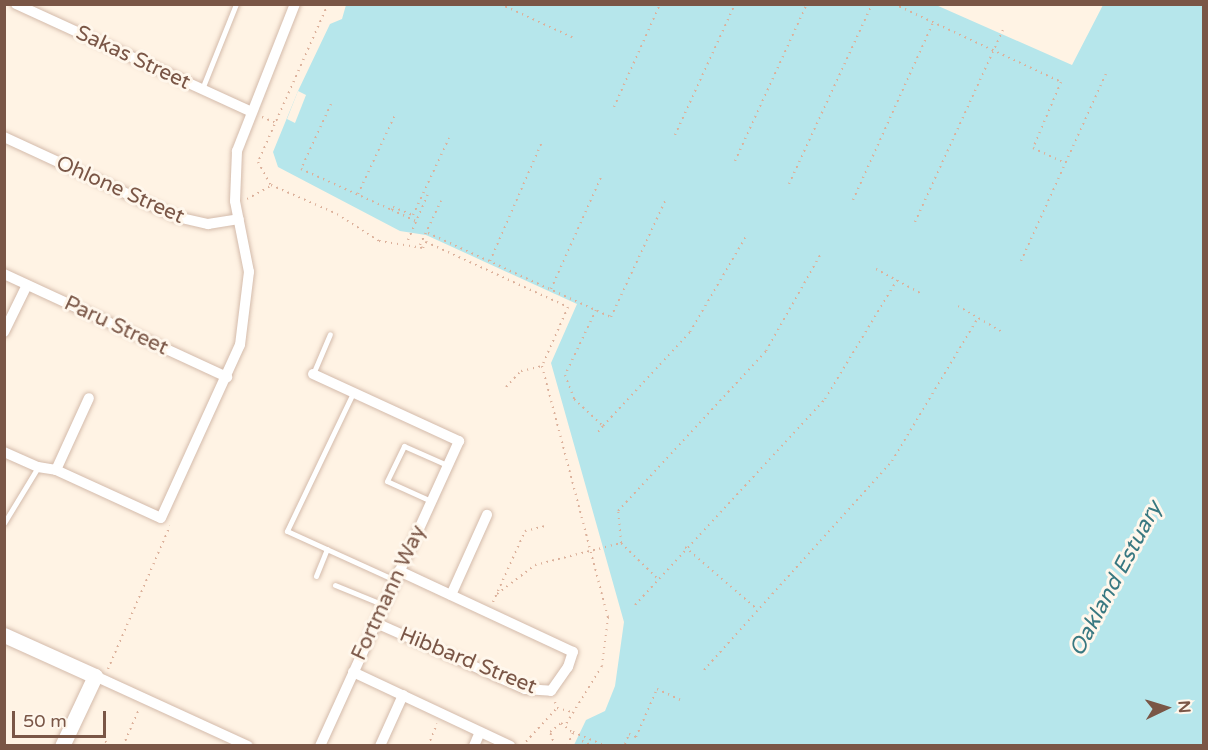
<!DOCTYPE html>
<html>
<head>
<meta charset="utf-8">
<style>
  body { margin:0 }
  #map { position:relative; width:1208px; height:750px; overflow:hidden; background:#fff3e4; font-family:"Varela Round",sans-serif }
  div>[style] { position:absolute }
  [style*='--x'] { left:calc(var(--x)*1px); top:calc(var(--y)*1px); width:calc(var(--w)*1px); rotate:calc(var(--a)*1deg) }
  .water>* { inset:0; background:#b6e6eb }
  .pier>* { inset:0; background:#fff3e4 }
  .path>* { height:2px; margin-top:-1px; transform-origin:0; background:repeating-linear-gradient(90deg,#dcb19b 0 1.5px,transparent 0 6px) }
  .roads { filter:drop-shadow(0 0 2px #d4bbab) drop-shadow(0 0 2px #d4bbab) }
  .lane>* { height:5px; margin:-2.5px; padding:0 2.5px; transform-origin:2.5px; border-radius:2.5px; background:#fff }
  .street>* { height:10px; margin:-5px; padding:0 5px; transform-origin:5px; border-radius:5px; background:#fff }
  .secondary>* { height:15px; margin:-7.5px; padding:0 7.5px; transform-origin:7.5px; border-radius:7.5px; background:#fff }
  span { translate:-50% -50%; white-space:nowrap; text-align:center; line-height:1.15; -webkit-text-stroke:6px #fff7ec; paint-order:stroke }
  .street-label { font-size:21px; color:#7a5646 }
  .water-label { font-size:22px; color:#387881; font-style:italic }
  .frame { position:absolute; inset:0; border:6px solid #7a5646; pointer-events:none }
  .north { position:absolute; left:1136px; top:678px; width:60px; height:60px; -webkit-text-stroke:4px #fff7ec; paint-order:stroke; rotate:86deg; font-size:16px; font-weight:700; line-height:24px; text-align:center; color:#7a5646 }
  .north::after { content:''; display:block; margin:auto; width:21px; height:27px; background:#7a5646; clip-path:polygon(50% 0,100% 100%,50% 72%,0 100%) }
  .scale { position:absolute; left:12px; top:711px; width:94px; height:27px; box-sizing:border-box; border:3px solid #7a5646; border-top:0; padding-left:8px; font-size:18px; line-height:21px; white-space:nowrap; color:#7a5646; -webkit-text-stroke:4px #fff7ec; paint-order:stroke }
</style>
</head>
<body>
<div id="map">
  <div class="water">
    <div style="clip-path:polygon(346px 5px,936px 5px,1072px 65px,1103px 5px,1203px 5px,1203px 745px,574px 745px,586px 720px,605px 711px,615px 686px,624px 622px,551px 363px,577px 304px,426px 235px,400px 231px,278px 167px,273px 152px,298px 91px,330px 24px,342px 19px)"></div>
  </div>
  <div class="pier">
    <div style="clip-path:polygon(298px 91px,306px 95px,295px 123px,287px 119px)"></div>
  </div>
  <div class="path">
    <div style="--x:328;--y:4;--w:173;--a:113.9"></div>
    <div style="--x:258;--y:162;--w:26;--a:61"></div>
    <div style="--x:271;--y:185;--w:72;--a:23.7"></div>
    <div style="--x:337;--y:214;--w:50;--a:32.7"></div>
    <div style="--x:379;--y:241;--w:45;--a:9"></div>
    <div style="--x:423;--y:248;--w:7;--a:-63"></div>
    <div style="--x:426;--y:242;--w:156;--a:24.6"></div>
    <div style="--x:568;--y:307;--w:64;--a:113.8"></div>
    <div style="--x:542;--y:366;--w:260;--a:75.3"></div>
    <div style="--x:608;--y:617;--w:49;--a:97"></div>
    <div style="--x:602;--y:666;--w:68;--a:121.8"></div>
    <div style="--x:500;--y:4;--w:81;--a:24.7"></div>
    <div style="--x:894;--y:4;--w:184;--a:25"></div>
    <div style="--x:1061;--y:82;--w:72;--a:113"></div>
    <div style="--x:1033;--y:148;--w:35;--a:25"></div>
    <div style="--x:331;--y:104;--w:72;--a:114.8"></div>
    <div style="--x:301;--y:169;--w:100;--a:24.3"></div>
    <div style="--x:392;--y:210;--w:3;--a:-72"></div>
    <div style="--x:393;--y:207;--w:22;--a:22"></div>
    <div style="--x:413;--y:215;--w:85;--a:-64.9"></div>
    <div style="--x:614;--y:107;--w:113;--a:-65.9"></div>
    <div style="--x:262;--y:117;--w:15;--a:23"></div>
    <div style="--x:675;--y:135;--w:144;--a:-65.4"></div>
    <div style="--x:735;--y:161;--w:173;--a:-65.4"></div>
    <div style="--x:789;--y:184;--w:198;--a:-65.2"></div>
    <div style="--x:358;--y:194;--w:89;--a:-64.9"></div>
    <div style="--x:247;--y:199;--w:26;--a:-29"></div>
    <div style="--x:853;--y:200;--w:194;--a:-65.7"></div>
    <div style="--x:392;--y:210;--w:26;--a:25"></div>
    <div style="--x:915;--y:222;--w:211;--a:-65.4"></div>
    <div style="--x:428;--y:233;--w:201;--a:24.7"></div>
    <div style="--x:611;--y:317;--w:128;--a:-65"></div>
    <div style="--x:408;--y:240;--w:50;--a:-66.5"></div>
    <div style="--x:420;--y:245;--w:49;--a:-64.5"></div>
    <div style="--x:490;--y:261;--w:128;--a:-66.4"></div>
    <div style="--x:1021;--y:261;--w:209;--a:-65.6"></div>
    <div style="--x:876;--y:269;--w:50;--a:28.6"></div>
    <div style="--x:551;--y:289;--w:125;--a:-65.9"></div>
    <div style="--x:958;--y:306;--w:53;--a:30.4"></div>
    <div style="--x:596;--y:310;--w:72;--a:115.5"></div>
    <div style="--x:565;--y:375;--w:26;--a:69"></div>
    <div style="--x:574;--y:399;--w:40;--a:43"></div>
    <div style="--x:603;--y:426;--w:8;--a:130"></div>
    <div style="--x:506;--y:387;--w:22;--a:-47"></div>
    <div style="--x:521;--y:371;--w:22;--a:-13"></div>
    <div style="--x:603;--y:426;--w:128;--a:-47.2"></div>
    <div style="--x:690;--y:332;--w:111;--a:-59.7"></div>
    <div style="--x:621;--y:543;--w:32;--a:-95"></div>
    <div style="--x:618;--y:511;--w:218;--a:-47.2"></div>
    <div style="--x:766;--y:351;--w:110;--a:-60.6"></div>
    <div style="--x:685;--y:547;--w:96;--a:40.8"></div>
    <div style="--x:497;--y:594;--w:48;--a:-37.3"></div>
    <div style="--x:535;--y:565;--w:89;--a:-14.3"></div>
    <div style="--x:621;--y:543;--w:52;--a:44.2"></div>
    <div style="--x:493;--y:602;--w:78;--a:-65.7"></div>
    <div style="--x:525;--y:531;--w:21;--a:-14"></div>
    <div style="--x:635;--y:605;--w:280;--a:-47.3"></div>
    <div style="--x:825;--y:399;--w:139;--a:-58.8"></div>
    <div style="--x:108;--y:669;--w:156;--a:-66.6"></div>
    <div style="--x:704;--y:670;--w:281;--a:-48"></div>
    <div style="--x:892;--y:461;--w:167;--a:-59"></div>
    <div style="--x:555;--y:702;--w:6;--a:72"></div>
    <div style="--x:557;--y:708;--w:16;--a:15"></div>
    <div style="--x:573;--y:732;--w:36;--a:23"></div>
    <div style="--x:105;--y:741;--w:7;--a:45"></div>
    <div style="--x:123;--y:746;--w:40;--a:-66.6"></div>
    <div style="--x:428;--y:746;--w:24;--a:-68"></div>
    <div style="--x:522;--y:746;--w:52;--a:-47.4"></div>
    <div style="--x:555;--y:746;--w:15;--a:-110"></div>
    <div style="--x:550;--y:732;--w:14;--a:-39"></div>
    <div style="--x:561;--y:723;--w:16;--a:40"></div>
    <div style="--x:573;--y:733;--w:14;--a:115"></div>
    <div style="--x:580;--y:746;--w:5;--a:-68"></div>
    <div style="--x:582;--y:741;--w:12;--a:24"></div>
    <div style="--x:629;--y:746;--w:4;--a:-153"></div>
    <div style="--x:625;--y:744;--w:11;--a:-68"></div>
    <div style="--x:629;--y:734;--w:8;--a:23"></div>
    <div style="--x:636;--y:737;--w:52;--a:-66.4"></div>
    <div style="--x:657;--y:689;--w:26;--a:25"></div>
  </div>
  <div class="roads">
    <div class="lane">
      <div style="--x:202;--y:89;--w:92;--a:-68.2"></div>
      <div style="--x:313;--y:374;--w:43;--a:-67"></div>
      <div style="--x:353;--y:393;--w:153;--a:115.6"></div>
      <div style="--x:287;--y:531;--w:119;--a:24.4"></div>
      <div style="--x:431;--y:501;--w:48;--a:-155.6"></div>
      <div style="--x:387;--y:481;--w:39;--a:-64"></div>
      <div style="--x:404;--y:446;--w:47;--a:23.8"></div>
      <div style="--x:4;--y:523;--w:66;--a:-58.7"></div>
      <div style="--x:316;--y:576;--w:29;--a:-68"></div>
      <div style="--x:335;--y:585;--w:53;--a:22.2"></div>
    </div>
    <div class="street">
      <div style="--x:16;--y:4;--w:257;--a:24.6"></div>
      <div style="--x:4;--y:137;--w:191;--a:24.8"></div>
      <div style="--x:177;--y:217;--w:32;--a:13"></div>
      <div style="--x:208;--y:224;--w:31;--a:-9"></div>
      <div style="--x:4;--y:274;--w:246;--a:24.8"></div>
      <div style="--x:4;--y:332;--w:52;--a:-63.9"></div>
      <div style="--x:313;--y:374;--w:161;--a:24.7"></div>
      <div style="--x:459;--y:441;--w:335;--a:114.5"></div>
      <div style="--x:4;--y:452;--w:37;--a:24"></div>
      <div style="--x:38;--y:467;--w:18;--a:9"></div>
      <div style="--x:56;--y:470;--w:115;--a:24.6"></div>
      <div style="--x:161;--y:518;--w:190;--a:-65.5"></div>
      <div style="--x:240;--y:345;--w:74;--a:-83"></div>
      <div style="--x:249;--y:272;--w:72;--a:-101.2"></div>
      <div style="--x:235;--y:201;--w:50;--a:-87.7"></div>
      <div style="--x:237;--y:151;--w:158;--a:-68.5"></div>
      <div style="--x:56;--y:470;--w:79;--a:-65.4"></div>
      <div style="--x:451;--y:595;--w:88;--a:-65.8"></div>
      <div style="--x:376;--y:623;--w:163;--a:23.9"></div>
      <div style="--x:525;--y:689;--w:26;--a:4"></div>
      <div style="--x:551;--y:691;--w:29;--a:-55"></div>
      <div style="--x:568;--y:667;--w:16;--a:-72"></div>
      <div style="--x:573;--y:652;--w:192;--a:-155"></div>
      <div style="--x:353;--y:672;--w:174;--a:25.2"></div>
      <div style="--x:95;--y:676;--w:168;--a:24.6"></div>
      <div style="--x:380;--y:746;--w:56;--a:-65.7"></div>
      <div style="--x:474;--y:746;--w:15;--a:-67"></div>
    </div>
    <div class="secondary">
      <div style="--x:4;--y:635;--w:100;--a:24.3"></div>
      <div style="--x:95;--y:676;--w:77;--a:115.2"></div>
    </div>
  </div>
  <div class="street-label">
    <span style="left:133px;top:58px;rotate:25deg">Sakas Street</span>
    <span style="left:120px;top:190px;rotate:24deg">Ohlone Street</span>
    <span style="left:116px;top:326px;rotate:25deg">Paru Street</span>
    <span style="left:389px;top:593px;rotate:-65deg">Fortmann Way</span>
    <span style="left:468px;top:661px;rotate:22deg">Hibbard Street</span>
  </div>
  <div class="water-label">
    <span style="left:1116px;top:579px;rotate:-62deg">Oakland Estuary</span>
  </div>
  <div class="frame"></div>
  <div class="north">N</div>
  <div class="scale">50 m</div>
</div>
</body>
</html>
